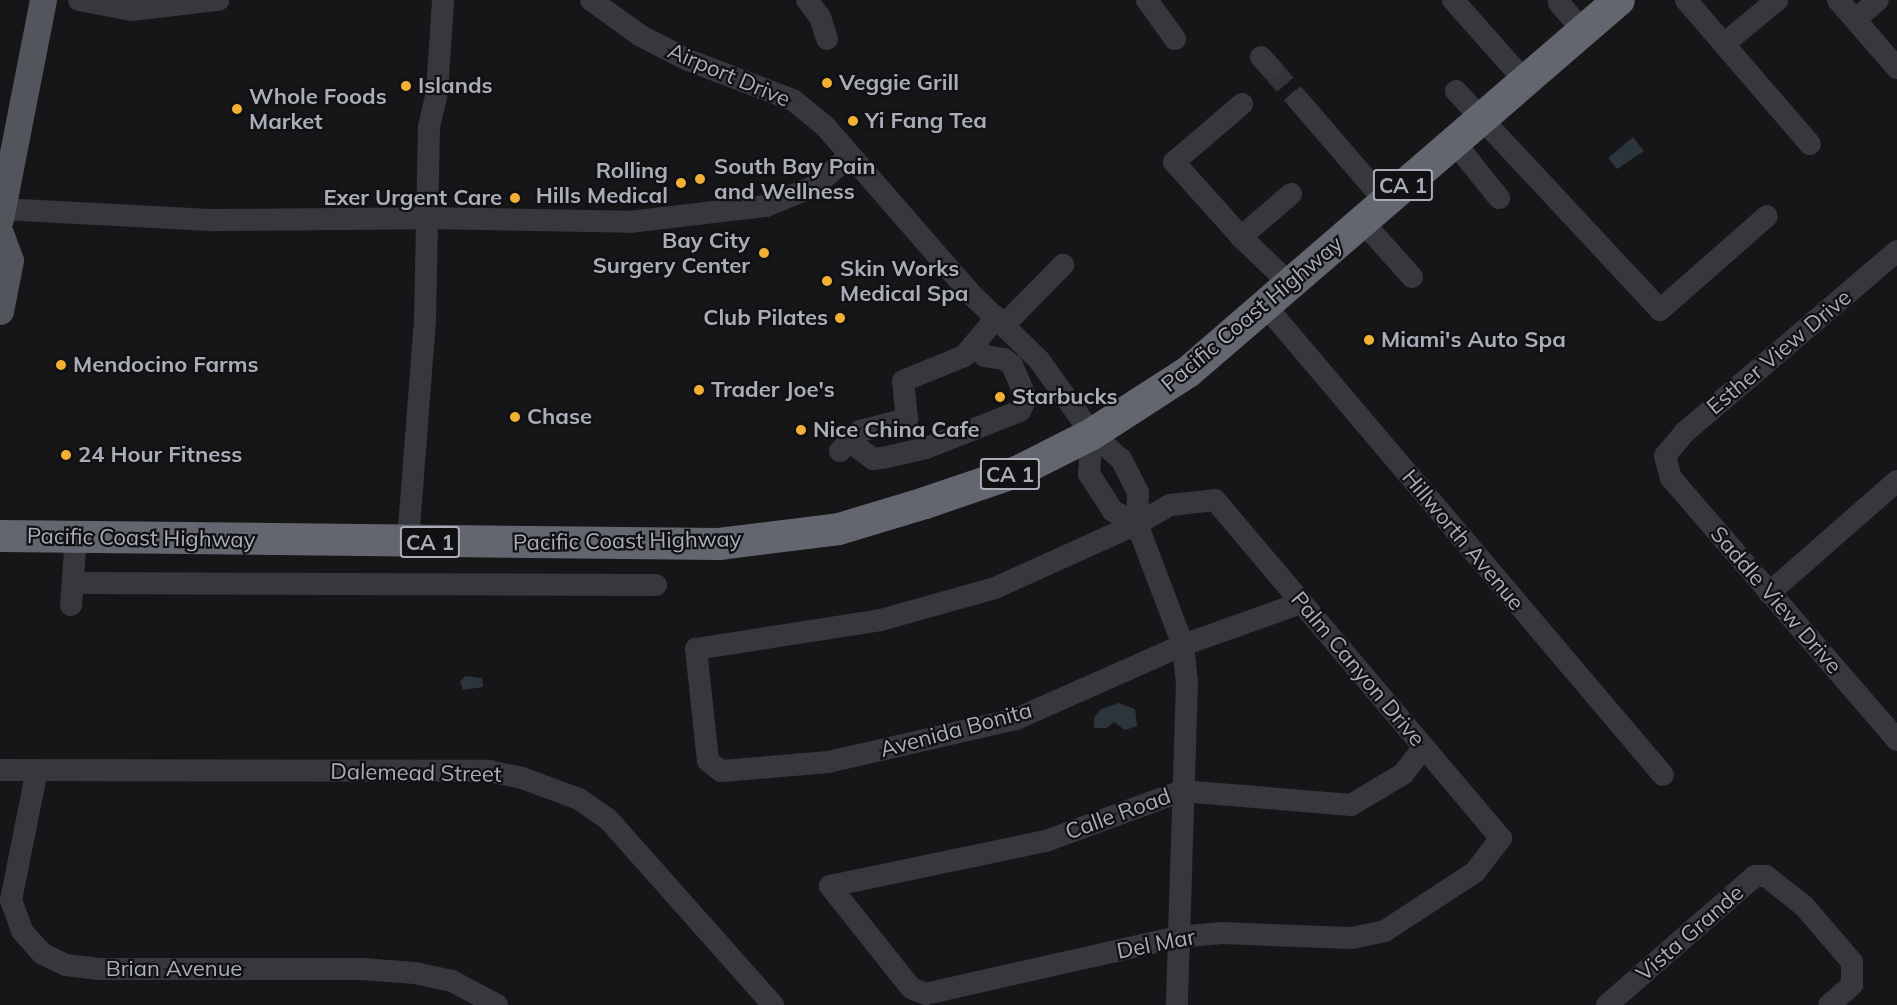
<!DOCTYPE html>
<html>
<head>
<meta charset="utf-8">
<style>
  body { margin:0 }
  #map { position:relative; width:1897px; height:1005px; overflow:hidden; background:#161618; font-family:Mulish,sans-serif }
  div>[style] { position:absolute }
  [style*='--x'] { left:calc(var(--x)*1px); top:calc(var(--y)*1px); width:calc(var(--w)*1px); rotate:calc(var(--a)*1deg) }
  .water>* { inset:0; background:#2c353c }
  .minor-tunnel>* { height:22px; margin-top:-11px; transform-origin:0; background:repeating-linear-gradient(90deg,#333438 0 22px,transparent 0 33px) }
  .minor>* { height:22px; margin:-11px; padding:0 11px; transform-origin:11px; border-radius:11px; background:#37383d }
  .major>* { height:27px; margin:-13.5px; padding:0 13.5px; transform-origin:13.5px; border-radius:13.5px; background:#53555c }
  .highway>* { height:32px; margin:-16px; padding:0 16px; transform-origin:16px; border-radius:16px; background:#63666e }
  .dots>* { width:16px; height:16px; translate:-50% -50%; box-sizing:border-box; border:3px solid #111113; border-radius:50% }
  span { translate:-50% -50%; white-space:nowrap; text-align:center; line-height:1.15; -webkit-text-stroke:4.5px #111113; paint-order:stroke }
  .shield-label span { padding:2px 4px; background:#111113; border:2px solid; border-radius:4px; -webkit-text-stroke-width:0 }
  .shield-label { font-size:21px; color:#a8adb8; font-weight:700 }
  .street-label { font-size:22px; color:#a8adb8 }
  .poi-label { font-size:22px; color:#a8adb8; font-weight:700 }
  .left { translate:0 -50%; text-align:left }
  .right { translate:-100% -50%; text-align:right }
</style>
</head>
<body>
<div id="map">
  <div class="water">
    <div style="clip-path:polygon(1633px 137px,1644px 151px,1617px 169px,1608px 158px)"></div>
    <div style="clip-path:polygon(465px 676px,482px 678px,483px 687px,463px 690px,460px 682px)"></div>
    <div style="clip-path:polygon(1119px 703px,1135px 709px,1137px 726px,1125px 730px,1114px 722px,1107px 728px,1094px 728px,1094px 718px,1101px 709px)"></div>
  </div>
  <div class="minor-tunnel">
    <div style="--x:1271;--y:68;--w:43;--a:49.7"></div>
  </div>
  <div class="minor">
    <div style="--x:79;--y:0;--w:53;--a:10.9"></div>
    <div style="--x:131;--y:10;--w:88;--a:-6.6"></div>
    <div style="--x:591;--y:0;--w:62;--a:35.8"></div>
    <div style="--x:641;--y:36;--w:53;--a:27.1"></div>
    <div style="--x:688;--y:60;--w:112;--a:20.9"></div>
    <div style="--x:793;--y:100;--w:41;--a:39.1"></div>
    <div style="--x:825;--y:126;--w:223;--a:49"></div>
    <div style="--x:971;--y:294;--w:95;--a:44.1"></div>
    <div style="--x:1039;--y:360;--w:91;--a:54.4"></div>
    <div style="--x:1092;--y:434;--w:38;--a:41"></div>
    <div style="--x:1121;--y:459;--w:38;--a:63"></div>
    <div style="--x:1138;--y:493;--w:31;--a:92"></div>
    <div style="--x:1137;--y:524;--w:129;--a:69.2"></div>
    <div style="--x:1183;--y:645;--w:37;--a:84"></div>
    <div style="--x:1187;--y:682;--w:323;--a:91.8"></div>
    <div style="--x:807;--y:0;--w:21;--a:53"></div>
    <div style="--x:820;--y:17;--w:23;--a:72"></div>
    <div style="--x:1147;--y:0;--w:48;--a:54.3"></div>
    <div style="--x:1453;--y:0;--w:108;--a:48.4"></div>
    <div style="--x:1686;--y:0;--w:190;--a:49.3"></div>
    <div style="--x:1838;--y:0;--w:90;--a:49.1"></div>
    <div style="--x:1559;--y:3;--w:37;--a:49"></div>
    <div style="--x:1855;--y:20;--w:30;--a:-41"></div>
    <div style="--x:1724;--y:44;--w:69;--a:-39.7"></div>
    <div style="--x:1261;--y:57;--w:15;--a:48"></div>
    <div style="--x:1456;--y:91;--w:299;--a:47"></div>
    <div style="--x:1660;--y:310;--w:142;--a:-41.3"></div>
    <div style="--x:1299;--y:101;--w:132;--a:49.3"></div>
    <div style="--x:1242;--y:104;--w:89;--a:139.5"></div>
    <div style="--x:1174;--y:162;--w:101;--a:48.2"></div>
    <div style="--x:1241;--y:237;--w:66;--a:43.8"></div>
    <div style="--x:1454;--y:142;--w:72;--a:51.2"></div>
    <div style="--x:2;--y:209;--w:213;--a:3"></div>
    <div style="--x:215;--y:220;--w:213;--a:-0.5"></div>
    <div style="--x:428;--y:218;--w:201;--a:1.1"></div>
    <div style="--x:629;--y:222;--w:138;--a:-6.7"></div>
    <div style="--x:766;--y:206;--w:51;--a:-22"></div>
    <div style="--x:813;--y:187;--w:48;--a:-40"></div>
    <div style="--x:1362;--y:221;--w:75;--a:48.2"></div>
    <div style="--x:1241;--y:237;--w:66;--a:-40.7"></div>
    <div style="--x:1897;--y:251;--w:279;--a:139.5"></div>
    <div style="--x:1685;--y:432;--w:31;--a:130"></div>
    <div style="--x:1665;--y:456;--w:23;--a:75"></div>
    <div style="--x:1671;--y:478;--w:346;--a:49.2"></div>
    <div style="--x:1264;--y:304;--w:617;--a:49.73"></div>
    <div style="--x:1005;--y:324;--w:83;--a:-45.5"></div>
    <div style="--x:1092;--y:434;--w:40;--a:94.3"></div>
    <div style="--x:1089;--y:474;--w:44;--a:57"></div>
    <div style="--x:1113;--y:511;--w:27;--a:28"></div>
    <div style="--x:849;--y:441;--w:30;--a:37"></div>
    <div style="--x:873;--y:459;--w:14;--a:-8"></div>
    <div style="--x:887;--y:457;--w:40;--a:-13"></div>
    <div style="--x:926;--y:448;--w:101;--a:-21.5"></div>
    <div style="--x:1020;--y:411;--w:14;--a:-65"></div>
    <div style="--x:1026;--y:398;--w:36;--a:-113"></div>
    <div style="--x:1012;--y:365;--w:10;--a:-143"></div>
    <div style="--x:1004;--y:359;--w:19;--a:-171"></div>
    <div style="--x:985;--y:356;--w:16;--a:-140"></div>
    <div style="--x:840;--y:451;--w:28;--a:-45"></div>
    <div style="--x:860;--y:431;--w:49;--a:-14.3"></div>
    <div style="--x:907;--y:419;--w:38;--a:-96"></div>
    <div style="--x:903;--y:381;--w:66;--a:-22.3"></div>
    <div style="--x:964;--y:356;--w:51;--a:-49.8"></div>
    <div style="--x:408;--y:541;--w:223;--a:-85.6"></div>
    <div style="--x:425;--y:319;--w:192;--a:-88.8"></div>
    <div style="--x:429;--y:127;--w:37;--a:-77"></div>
    <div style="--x:437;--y:91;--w:91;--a:-86.2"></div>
    <div style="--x:73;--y:583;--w:583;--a:0.2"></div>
    <div style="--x:1769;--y:593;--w:170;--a:-41.2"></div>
    <div style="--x:1301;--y:603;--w:125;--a:160.4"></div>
    <div style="--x:1183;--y:645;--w:183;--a:156.1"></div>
    <div style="--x:1016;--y:719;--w:192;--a:167.1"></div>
    <div style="--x:829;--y:762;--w:108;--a:175.2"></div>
    <div style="--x:721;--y:771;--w:16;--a:-142"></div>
    <div style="--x:708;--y:761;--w:113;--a:-96.1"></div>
    <div style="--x:696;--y:649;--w:187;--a:-8.9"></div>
    <div style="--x:881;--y:620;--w:118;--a:-15.7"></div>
    <div style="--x:995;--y:588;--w:156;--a:-24.3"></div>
    <div style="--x:1137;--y:524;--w:38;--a:-30"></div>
    <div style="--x:1170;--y:505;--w:45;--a:-6.3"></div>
    <div style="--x:1215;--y:500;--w:443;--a:49.8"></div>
    <div style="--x:1501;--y:838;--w:43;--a:127.4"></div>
    <div style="--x:1475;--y:872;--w:108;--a:146.8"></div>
    <div style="--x:1385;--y:931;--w:35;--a:168"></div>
    <div style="--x:1351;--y:938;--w:129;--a:-177.8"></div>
    <div style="--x:1222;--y:933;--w:44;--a:174.8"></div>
    <div style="--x:1178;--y:937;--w:258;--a:167.3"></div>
    <div style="--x:926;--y:994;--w:16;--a:-158"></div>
    <div style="--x:911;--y:988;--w:130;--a:-128.5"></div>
    <div style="--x:830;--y:886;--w:221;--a:-11.8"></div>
    <div style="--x:1046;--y:841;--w:145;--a:-20.2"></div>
    <div style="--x:1182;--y:791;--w:170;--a:4.7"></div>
    <div style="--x:1351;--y:805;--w:61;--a:-30.8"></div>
    <div style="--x:1403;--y:774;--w:34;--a:-52"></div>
    <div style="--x:71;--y:605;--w:68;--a:-85.8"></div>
    <div style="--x:0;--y:770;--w:489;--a:0.1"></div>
    <div style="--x:489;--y:771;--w:34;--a:12"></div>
    <div style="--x:522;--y:778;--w:61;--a:20.2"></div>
    <div style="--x:579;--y:799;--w:35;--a:35"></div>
    <div style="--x:608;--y:819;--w:249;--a:48.4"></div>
    <div style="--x:37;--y:770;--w:133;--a:101.3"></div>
    <div style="--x:11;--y:900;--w:33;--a:70"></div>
    <div style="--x:22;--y:931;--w:31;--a:48"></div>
    <div style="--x:43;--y:954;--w:25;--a:26"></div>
    <div style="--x:66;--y:965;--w:31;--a:7"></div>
    <div style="--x:97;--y:969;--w:265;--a:0"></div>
    <div style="--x:362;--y:969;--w:53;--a:4.3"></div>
    <div style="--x:415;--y:973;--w:38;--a:12"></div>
    <div style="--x:452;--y:981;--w:51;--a:28.1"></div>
    <div style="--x:1607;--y:1005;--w:196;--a:-41.1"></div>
    <div style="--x:1755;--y:876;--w:11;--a:0"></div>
    <div style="--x:1766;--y:876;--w:48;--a:38.3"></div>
    <div style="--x:1804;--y:906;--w:74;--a:49.4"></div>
    <div style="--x:1852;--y:962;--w:23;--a:90"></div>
    <div style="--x:1852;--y:985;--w:30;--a:139"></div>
  </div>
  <div class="major">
    <div style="--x:0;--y:219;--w:223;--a:-78.9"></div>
    <div style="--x:0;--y:233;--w:29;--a:70"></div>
    <div style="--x:10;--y:260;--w:52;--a:101.1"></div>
  </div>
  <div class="highway">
    <div style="--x:0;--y:536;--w:719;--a:0.64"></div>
    <div style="--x:719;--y:544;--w:121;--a:-7.1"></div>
    <div style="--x:839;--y:529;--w:90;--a:-16.8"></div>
    <div style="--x:925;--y:503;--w:99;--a:-18.8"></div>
    <div style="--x:1019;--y:471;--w:82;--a:-26.9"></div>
    <div style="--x:1092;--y:434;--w:114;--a:-32.9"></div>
    <div style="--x:1188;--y:372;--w:569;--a:-40.8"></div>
  </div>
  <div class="dots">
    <div style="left:827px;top:83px;background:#f2b134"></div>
    <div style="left:406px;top:86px;background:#f2b134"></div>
    <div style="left:237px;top:109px;background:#f2b134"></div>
    <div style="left:853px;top:121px;background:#f2b134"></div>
    <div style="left:700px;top:179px;background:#f2b134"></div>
    <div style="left:681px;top:183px;background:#f2b134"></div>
    <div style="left:515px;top:198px;background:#f2b134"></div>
    <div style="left:764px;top:253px;background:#f2b134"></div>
    <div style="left:827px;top:281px;background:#f2b134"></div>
    <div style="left:840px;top:318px;background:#f2b134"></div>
    <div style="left:1369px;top:340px;background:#f2b134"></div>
    <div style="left:61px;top:365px;background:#f2b134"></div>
    <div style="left:699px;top:390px;background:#f2b134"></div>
    <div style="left:1000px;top:397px;background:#f2b134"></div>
    <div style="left:515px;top:417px;background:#f2b134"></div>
    <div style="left:801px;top:430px;background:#f2b134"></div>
    <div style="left:66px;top:455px;background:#f2b134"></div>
  </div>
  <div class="shield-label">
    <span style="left:1403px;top:185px">CA 1</span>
    <span style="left:1010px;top:474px">CA 1</span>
    <span style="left:430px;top:542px">CA 1</span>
  </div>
  <div class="street-label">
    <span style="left:729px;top:75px;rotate:23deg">Airport Drive</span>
    <span style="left:1252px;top:314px;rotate:-40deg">Pacific Coast Highway</span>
    <span style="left:1779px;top:352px;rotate:-40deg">Esther View Drive</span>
    <span style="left:141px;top:538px;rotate:1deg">Pacific Coast Highway</span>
    <span style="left:1463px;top:540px;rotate:50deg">Hillworth Avenue</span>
    <span style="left:627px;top:541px;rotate:-1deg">Pacific Coast Highway</span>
    <span style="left:1776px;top:600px;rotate:49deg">Saddle View Drive</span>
    <span style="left:1358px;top:669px;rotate:50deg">Palm Canyon Drive</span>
    <span style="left:956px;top:730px;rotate:-15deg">Avenida Bonita</span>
    <span style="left:416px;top:773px;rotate:1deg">Dalemead Street</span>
    <span style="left:1118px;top:814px;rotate:-20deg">Calle Road</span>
    <span style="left:1690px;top:933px;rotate:-41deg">Vista Grande</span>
    <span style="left:1156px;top:944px;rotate:-11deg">Del Mar</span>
    <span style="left:174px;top:969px">Brian Avenue</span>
  </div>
  <div class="poi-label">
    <span class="left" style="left:839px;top:83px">Veggie Grill</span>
    <span class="left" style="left:418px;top:86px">Islands</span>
    <span class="left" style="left:249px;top:109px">Whole Foods<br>Market</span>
    <span class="left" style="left:865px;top:121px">Yi Fang Tea</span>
    <span class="left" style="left:714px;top:179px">South Bay Pain<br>and Wellness</span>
    <span class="right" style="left:668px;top:183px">Rolling<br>Hills Medical</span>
    <span class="right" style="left:502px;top:198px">Exer Urgent Care</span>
    <span class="right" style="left:750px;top:253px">Bay City<br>Surgery Center</span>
    <span class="left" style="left:840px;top:281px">Skin Works<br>Medical Spa</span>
    <span class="right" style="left:828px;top:318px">Club Pilates</span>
    <span class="left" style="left:1381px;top:340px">Miami's Auto Spa</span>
    <span class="left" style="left:73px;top:365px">Mendocino Farms</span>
    <span class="left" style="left:711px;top:390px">Trader Joe's</span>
    <span class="left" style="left:1012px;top:397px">Starbucks</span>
    <span class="left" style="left:527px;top:417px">Chase</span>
    <span class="left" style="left:813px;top:430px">Nice China Cafe</span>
    <span class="left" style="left:78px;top:455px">24 Hour Fitness</span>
  </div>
</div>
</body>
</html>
